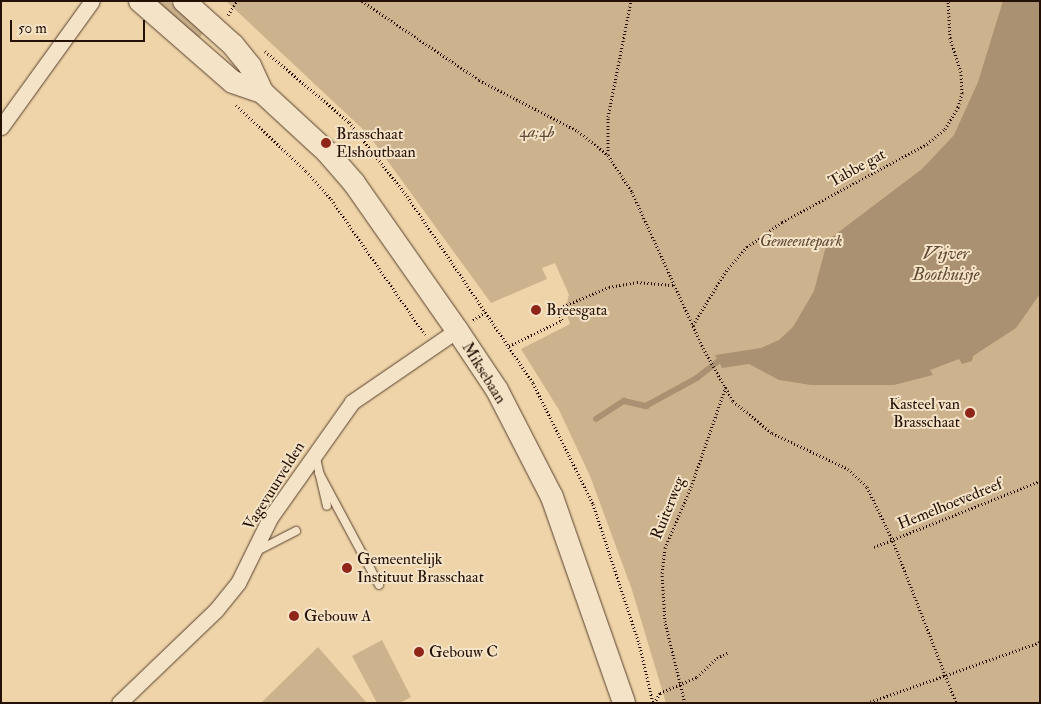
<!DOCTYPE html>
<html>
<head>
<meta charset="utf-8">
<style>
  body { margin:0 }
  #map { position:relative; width:1041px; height:704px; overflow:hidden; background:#efd4a9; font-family:"IM FELL Double Pica",serif }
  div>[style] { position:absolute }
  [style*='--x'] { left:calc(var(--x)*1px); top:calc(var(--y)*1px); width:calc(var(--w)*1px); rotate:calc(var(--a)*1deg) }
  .green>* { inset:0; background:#cdb38d }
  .water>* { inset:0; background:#aa9171 }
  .stream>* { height:5.5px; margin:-2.75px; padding:0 2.75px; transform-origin:2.75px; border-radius:2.75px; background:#aa9171 }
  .path>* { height:3px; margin-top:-1.5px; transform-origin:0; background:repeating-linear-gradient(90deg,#251005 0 1px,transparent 0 3.5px) }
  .roads { filter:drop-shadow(0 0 1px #58412e) drop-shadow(0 0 1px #58412e) }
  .service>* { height:8px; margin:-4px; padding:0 4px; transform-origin:4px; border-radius:4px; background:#f5e3c7 }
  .minor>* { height:15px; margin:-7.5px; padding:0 7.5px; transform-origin:7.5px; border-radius:7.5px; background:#f5e3c7 }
  .secondary>* { height:22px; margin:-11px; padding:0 11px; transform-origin:11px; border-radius:11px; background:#f5e3c7 }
  .dots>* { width:14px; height:14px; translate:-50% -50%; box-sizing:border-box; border:2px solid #f5e3c7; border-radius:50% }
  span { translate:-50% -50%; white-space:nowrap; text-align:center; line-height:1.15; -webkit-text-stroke:4px #f5e3c7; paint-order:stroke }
  .park-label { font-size:16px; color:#604935; font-style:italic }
  .poi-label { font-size:16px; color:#251005 }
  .left { translate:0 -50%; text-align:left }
  .right { translate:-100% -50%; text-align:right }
  .street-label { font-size:16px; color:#251005 }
  .water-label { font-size:18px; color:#614a36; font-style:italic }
  .frame { position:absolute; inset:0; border:2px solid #251005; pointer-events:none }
  .scale { position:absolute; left:10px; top:20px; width:135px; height:22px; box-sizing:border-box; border:2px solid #251005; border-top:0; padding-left:6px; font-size:15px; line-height:18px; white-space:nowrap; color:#251005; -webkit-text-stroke:4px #f5e3c7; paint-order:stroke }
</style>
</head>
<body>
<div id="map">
  <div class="green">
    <div style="clip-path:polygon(148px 1px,169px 1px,204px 32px,195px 43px)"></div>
    <div style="clip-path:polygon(226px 1px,1040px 1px,1040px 703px,666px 703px,632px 590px,590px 476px,559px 410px,521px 349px,570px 324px,565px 310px,569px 295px,555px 263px,542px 268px,547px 279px,491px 303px,368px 134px)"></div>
    <div style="clip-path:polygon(382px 640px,411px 697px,400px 703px,377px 703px,352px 656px)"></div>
    <div style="clip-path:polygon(318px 647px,367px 703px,261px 703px)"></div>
  </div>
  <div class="water">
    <div style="clip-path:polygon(1003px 1px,1040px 1px,1040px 294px,1016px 328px,973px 356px,972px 361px,962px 364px,959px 359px,930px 370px,933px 375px,894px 385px,811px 385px,779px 380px,749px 364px,722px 368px,715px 355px,761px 348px,779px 340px,793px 327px,814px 291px,826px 246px,832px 237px,922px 169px,954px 135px,978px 82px)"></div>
  </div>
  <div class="stream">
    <div style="--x:596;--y:419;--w:33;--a:-33"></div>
    <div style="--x:624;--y:401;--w:23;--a:13"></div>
    <div style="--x:646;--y:406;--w:58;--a:-28.8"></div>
    <div style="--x:697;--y:378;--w:28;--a:-38"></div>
  </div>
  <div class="path">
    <div style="--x:362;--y:1;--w:141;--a:34"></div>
    <div style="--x:479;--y:80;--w:111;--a:27.3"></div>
    <div style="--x:578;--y:131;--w:38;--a:39"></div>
    <div style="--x:608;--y:155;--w:44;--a:57"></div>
    <div style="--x:632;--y:192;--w:171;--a:65.5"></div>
    <div style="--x:703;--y:348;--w:61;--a:60.5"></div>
    <div style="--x:733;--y:401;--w:50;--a:39.4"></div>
    <div style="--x:772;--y:433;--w:84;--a:25.3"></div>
    <div style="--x:848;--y:469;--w:26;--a:43"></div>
    <div style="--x:867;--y:487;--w:60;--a:64.3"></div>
    <div style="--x:893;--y:541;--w:174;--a:68.7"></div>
    <div style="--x:228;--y:15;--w:17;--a:-57"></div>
    <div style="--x:265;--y:51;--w:110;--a:40.2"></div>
    <div style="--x:349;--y:122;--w:94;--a:51.9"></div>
    <div style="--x:407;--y:196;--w:225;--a:56"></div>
    <div style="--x:533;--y:383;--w:135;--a:63.6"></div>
    <div style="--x:593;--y:504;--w:146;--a:71.7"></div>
    <div style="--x:639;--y:643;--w:62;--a:76.9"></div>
    <div style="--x:236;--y:105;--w:96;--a:43.3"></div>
    <div style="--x:306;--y:171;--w:38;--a:48"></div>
    <div style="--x:331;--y:199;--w:165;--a:55.3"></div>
    <div style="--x:608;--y:154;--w:37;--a:-90"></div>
    <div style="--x:608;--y:117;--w:118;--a:-78.8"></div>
    <div style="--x:473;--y:320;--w:15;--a:-32"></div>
    <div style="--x:693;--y:325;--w:63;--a:-58.6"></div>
    <div style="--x:726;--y:271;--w:32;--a:-49"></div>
    <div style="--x:747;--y:247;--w:43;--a:-35.5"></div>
    <div style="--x:782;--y:222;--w:165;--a:-28.3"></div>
    <div style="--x:927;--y:144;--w:23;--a:-40"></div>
    <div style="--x:945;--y:129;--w:26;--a:-59"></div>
    <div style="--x:958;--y:107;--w:15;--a:-74"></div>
    <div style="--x:962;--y:93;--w:21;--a:-93"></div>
    <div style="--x:961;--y:72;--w:36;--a:-108"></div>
    <div style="--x:950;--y:38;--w:37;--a:-93"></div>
    <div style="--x:509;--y:346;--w:59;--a:-26.1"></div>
    <div style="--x:562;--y:320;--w:12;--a:-114"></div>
    <div style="--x:557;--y:309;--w:56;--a:-22.9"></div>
    <div style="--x:609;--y:287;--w:28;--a:-10"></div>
    <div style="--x:637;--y:282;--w:38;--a:5"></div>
    <div style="--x:874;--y:547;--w:179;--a:-21.7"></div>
    <div style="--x:654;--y:703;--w:12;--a:-59"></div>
    <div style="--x:660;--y:693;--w:40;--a:-23.4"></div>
    <div style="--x:697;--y:677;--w:28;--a:-44"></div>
    <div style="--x:717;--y:658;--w:13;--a:-27"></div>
    <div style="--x:685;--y:703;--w:83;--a:-103.9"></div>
    <div style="--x:665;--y:622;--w:49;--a:-93.5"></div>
    <div style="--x:662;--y:573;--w:25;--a:-83"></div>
    <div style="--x:665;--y:548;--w:66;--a:-66.9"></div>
    <div style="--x:691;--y:487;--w:107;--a:-70.9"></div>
    <div style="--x:867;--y:703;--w:183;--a:-19.4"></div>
  </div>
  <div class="roads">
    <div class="service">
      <div style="--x:315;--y:454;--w:53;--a:77"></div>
      <div style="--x:319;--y:473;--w:127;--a:61.8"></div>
      <div style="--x:255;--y:552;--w:46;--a:-27.1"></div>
    </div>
    <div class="minor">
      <div style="--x:1;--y:127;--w:155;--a:-54.2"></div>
      <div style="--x:119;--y:703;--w:134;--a:-43.8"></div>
      <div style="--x:216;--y:610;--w:35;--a:-51"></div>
      <div style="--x:238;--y:583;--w:72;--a:-63.8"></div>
      <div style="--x:270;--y:518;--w:142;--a:-54.7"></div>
      <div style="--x:352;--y:402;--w:127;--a:-34.4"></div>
    </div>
    <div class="secondary">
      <div style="--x:140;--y:1;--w:123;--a:41.1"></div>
      <div style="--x:233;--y:82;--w:31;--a:19"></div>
      <div style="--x:262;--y:92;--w:90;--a:42.7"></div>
      <div style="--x:328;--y:153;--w:40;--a:49"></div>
      <div style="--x:354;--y:183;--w:179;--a:55"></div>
      <div style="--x:457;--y:330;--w:72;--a:56.3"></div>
      <div style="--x:497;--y:390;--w:120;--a:62.8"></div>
      <div style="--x:552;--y:497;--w:218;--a:70.7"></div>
      <div style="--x:184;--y:1;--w:66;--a:41.9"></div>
      <div style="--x:233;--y:45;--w:27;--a:51"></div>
      <div style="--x:250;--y:66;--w:29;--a:65"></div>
    </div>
  </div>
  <div class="dots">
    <div style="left:326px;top:143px;background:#8f2418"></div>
    <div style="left:536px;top:310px;background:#8f2418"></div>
    <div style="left:970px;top:413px;background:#8f2418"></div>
    <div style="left:347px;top:568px;background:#8f2418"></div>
    <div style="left:294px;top:616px;background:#8f2418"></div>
    <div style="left:419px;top:652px;background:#8f2418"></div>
  </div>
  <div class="park-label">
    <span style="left:537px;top:132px">4a;4b</span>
    <span style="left:801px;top:241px">Gemeentepark</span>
  </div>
  <div class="poi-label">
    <span class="left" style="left:336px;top:143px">Brasschaat<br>Elshoutbaan</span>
    <span class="left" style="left:546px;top:310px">Breesgata</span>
    <span class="right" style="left:960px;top:413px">Kasteel van<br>Brasschaat</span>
    <span class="left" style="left:357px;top:568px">Gemeentelijk<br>Instituut Brasschaat</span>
    <span class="left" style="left:304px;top:616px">Gebouw A</span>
    <span class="left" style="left:429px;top:652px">Gebouw C</span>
  </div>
  <div class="street-label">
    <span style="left:857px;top:168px;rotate:-29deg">Tabbe gat</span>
    <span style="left:484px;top:373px;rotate:58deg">Miksebaan</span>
    <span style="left:274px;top:486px;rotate:-58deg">Vagevuurvelden</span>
    <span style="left:950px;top:504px;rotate:-22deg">Hemelhoevedreef</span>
    <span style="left:668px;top:508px;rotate:-68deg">Ruiterweg</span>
  </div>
  <div class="water-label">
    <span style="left:946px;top:265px">Vijver<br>Boothuisje</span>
  </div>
  <div class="frame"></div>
  <div class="scale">50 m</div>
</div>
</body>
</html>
